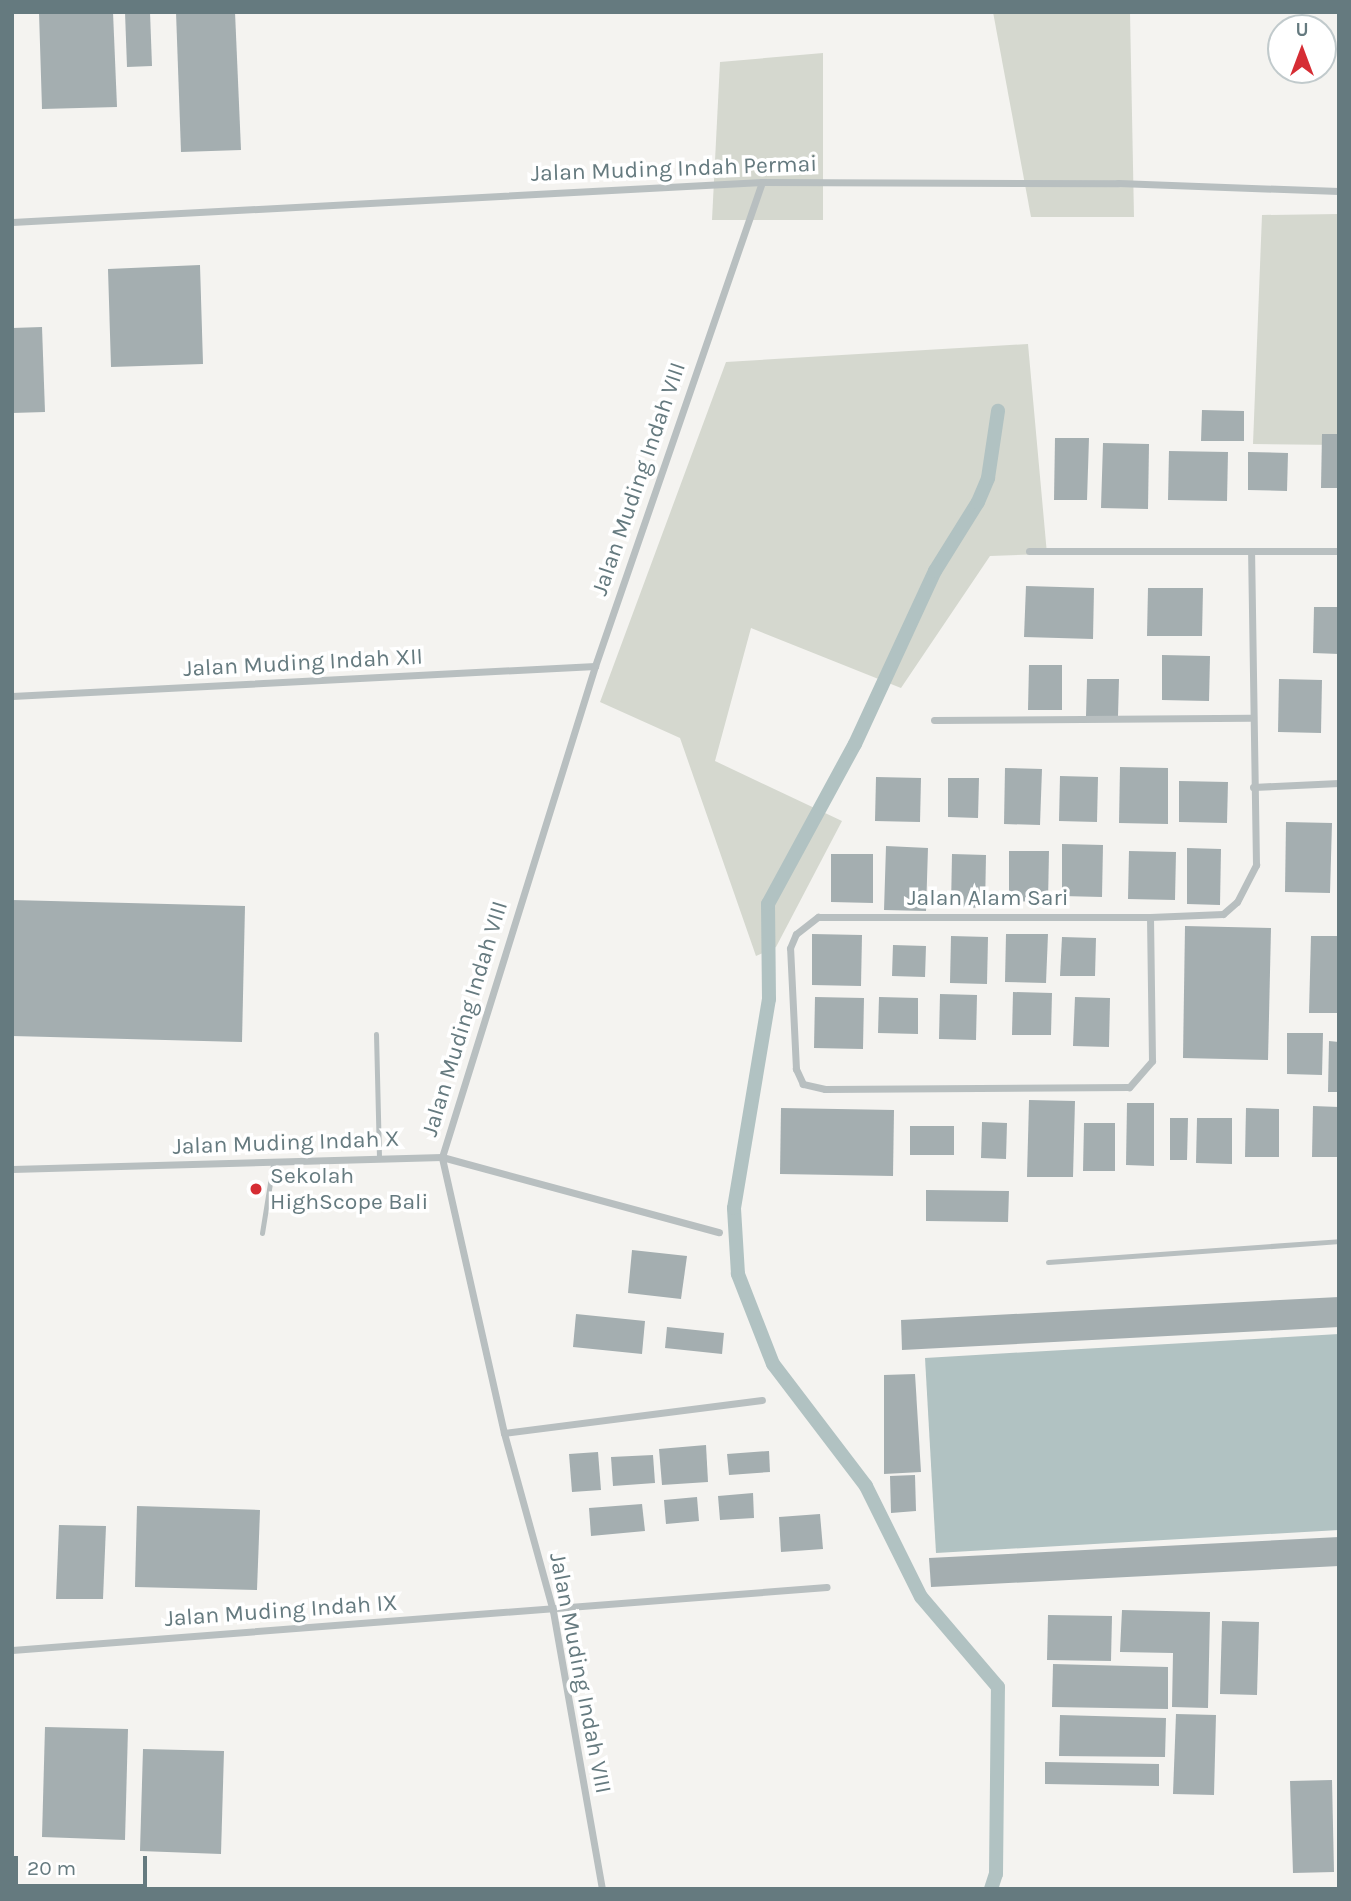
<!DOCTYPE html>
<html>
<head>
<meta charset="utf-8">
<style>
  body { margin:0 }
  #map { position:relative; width:1351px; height:1901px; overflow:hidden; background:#f4f3f0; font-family:Karla,sans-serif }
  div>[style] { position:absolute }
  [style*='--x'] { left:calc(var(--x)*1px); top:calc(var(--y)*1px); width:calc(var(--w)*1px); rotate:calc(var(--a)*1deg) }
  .green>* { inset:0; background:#d5d8cf }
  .water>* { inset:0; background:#b1c2c2 }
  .stream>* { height:14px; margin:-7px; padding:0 7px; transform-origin:7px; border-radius:7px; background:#b1c2c2 }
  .building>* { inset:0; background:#a4aeb0 }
  .service>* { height:5px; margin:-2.5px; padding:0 2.5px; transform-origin:2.5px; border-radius:2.5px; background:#b8bfc0 }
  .minor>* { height:7px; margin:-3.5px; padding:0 3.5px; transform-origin:3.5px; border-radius:3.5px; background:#b8bfc0 }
  .dots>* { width:19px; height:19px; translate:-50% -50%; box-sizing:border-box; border:4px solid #fff; border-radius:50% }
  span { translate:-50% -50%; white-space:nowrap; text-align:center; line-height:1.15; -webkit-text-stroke:7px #fff; paint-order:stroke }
  .street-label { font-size:23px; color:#657a7f }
  .poi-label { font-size:23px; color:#657a7f }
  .left { translate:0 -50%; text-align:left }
  .frame { position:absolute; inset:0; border:14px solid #657a7f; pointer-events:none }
  .north { position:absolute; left:1267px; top:14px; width:70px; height:70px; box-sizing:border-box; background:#fff; border:2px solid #c1cacc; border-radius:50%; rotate:0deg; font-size:19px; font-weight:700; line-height:28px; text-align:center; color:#657a7f }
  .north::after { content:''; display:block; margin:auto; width:24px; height:32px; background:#d62d34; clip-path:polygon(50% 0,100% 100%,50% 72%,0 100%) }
  .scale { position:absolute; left:14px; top:1856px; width:133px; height:32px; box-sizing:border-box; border:4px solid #657a7f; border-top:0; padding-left:9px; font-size:21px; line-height:24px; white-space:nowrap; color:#657a7f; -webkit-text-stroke:5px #fff; paint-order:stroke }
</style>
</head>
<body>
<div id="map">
  <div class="green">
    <div style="clip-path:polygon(993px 12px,1130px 12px,1134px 217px,1031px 217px)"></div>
    <div style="clip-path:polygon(823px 53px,823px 220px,712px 220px,720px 62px)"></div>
    <div style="clip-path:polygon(1339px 214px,1339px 445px,1253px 444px,1262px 215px)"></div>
    <div style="clip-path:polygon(1028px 344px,1047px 554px,990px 556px,901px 688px,751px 628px,715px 761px,842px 821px,776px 947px,756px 956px,680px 738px,600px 702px,726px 362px)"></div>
  </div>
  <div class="water">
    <div style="clip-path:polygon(1339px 1334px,1339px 1530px,936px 1553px,925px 1358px)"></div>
  </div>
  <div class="stream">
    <div style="--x:991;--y:1889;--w:16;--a:-72"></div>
    <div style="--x:996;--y:1874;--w:187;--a:-89.4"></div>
    <div style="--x:998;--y:1687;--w:118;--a:-130.5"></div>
    <div style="--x:921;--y:1597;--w:124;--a:-116.4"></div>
    <div style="--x:866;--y:1486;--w:153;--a:-127.3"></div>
    <div style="--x:773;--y:1364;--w:97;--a:-111.3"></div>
    <div style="--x:738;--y:1274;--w:66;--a:-93.5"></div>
    <div style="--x:734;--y:1208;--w:212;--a:-80.5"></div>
    <div style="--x:769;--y:999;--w:95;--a:-90.6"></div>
    <div style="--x:768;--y:904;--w:182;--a:-61.5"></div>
    <div style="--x:855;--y:744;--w:191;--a:-65.2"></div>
    <div style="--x:935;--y:571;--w:81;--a:-58.1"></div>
    <div style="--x:978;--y:502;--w:26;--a:-67"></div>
    <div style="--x:988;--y:478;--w:68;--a:-81.5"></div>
  </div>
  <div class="building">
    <div style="clip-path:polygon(39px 12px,113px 12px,117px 107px,42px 109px)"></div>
    <div style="clip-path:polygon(125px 12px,150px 12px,152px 66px,127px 67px)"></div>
    <div style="clip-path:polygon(176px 12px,235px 12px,241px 150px,181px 152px)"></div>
    <div style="clip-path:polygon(200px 265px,203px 364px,111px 367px,108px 269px)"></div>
    <div style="clip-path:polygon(42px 327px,45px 412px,12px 413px,12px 328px)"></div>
    <div style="clip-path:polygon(1202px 410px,1244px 411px,1244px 441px,1201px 441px)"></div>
    <div style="clip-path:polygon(1322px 434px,1339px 434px,1339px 488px,1321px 488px)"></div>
    <div style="clip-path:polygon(1055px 438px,1089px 438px,1087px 500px,1054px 500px)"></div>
    <div style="clip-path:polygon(1103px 443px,1149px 444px,1148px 509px,1101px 508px)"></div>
    <div style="clip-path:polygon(1169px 451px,1228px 452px,1227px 501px,1168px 500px)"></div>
    <div style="clip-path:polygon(1248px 452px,1288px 453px,1287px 491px,1248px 490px)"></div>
    <div style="clip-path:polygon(1026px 586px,1094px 588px,1093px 639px,1024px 637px)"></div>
    <div style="clip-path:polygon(1148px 588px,1203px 588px,1202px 636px,1147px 636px)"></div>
    <div style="clip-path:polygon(1314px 607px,1339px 607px,1339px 654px,1313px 653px)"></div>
    <div style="clip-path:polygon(1162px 655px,1210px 656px,1209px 701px,1162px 700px)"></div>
    <div style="clip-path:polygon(1029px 665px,1062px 665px,1062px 710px,1028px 710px)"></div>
    <div style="clip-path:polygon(1087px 679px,1119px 679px,1118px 716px,1086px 716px)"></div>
    <div style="clip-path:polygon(1279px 679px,1322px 680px,1321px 733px,1278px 732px)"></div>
    <div style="clip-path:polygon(1120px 767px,1168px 768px,1168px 824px,1119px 823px)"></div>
    <div style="clip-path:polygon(1005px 768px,1042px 769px,1040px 825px,1004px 824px)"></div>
    <div style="clip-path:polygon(1060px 776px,1098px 777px,1097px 822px,1059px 821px)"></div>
    <div style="clip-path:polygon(876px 777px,921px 778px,920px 822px,875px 821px)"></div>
    <div style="clip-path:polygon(948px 778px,979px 778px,978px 818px,948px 817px)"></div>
    <div style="clip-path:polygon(1179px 781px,1228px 782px,1227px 823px,1179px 822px)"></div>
    <div style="clip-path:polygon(1286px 822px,1332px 823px,1330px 893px,1285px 892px)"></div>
    <div style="clip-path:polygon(1062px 844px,1103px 845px,1102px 897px,1062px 896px)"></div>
    <div style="clip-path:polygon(886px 846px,928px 848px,926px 911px,884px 910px)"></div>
    <div style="clip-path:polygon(1187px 848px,1221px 849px,1220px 905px,1187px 904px)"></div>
    <div style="clip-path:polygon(1009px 851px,1049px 851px,1048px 902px,1009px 901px)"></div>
    <div style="clip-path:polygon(1129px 851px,1176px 852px,1175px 900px,1128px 899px)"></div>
    <div style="clip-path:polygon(831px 854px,873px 854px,873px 903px,831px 902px)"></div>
    <div style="clip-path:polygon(952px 854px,986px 855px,985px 908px,951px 907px)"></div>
    <div style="clip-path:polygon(12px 900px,245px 906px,242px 1042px,12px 1036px)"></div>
    <div style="clip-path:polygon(1185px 926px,1271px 928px,1268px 1060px,1183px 1058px)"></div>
    <div style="clip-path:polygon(812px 934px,862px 935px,861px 986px,812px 985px)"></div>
    <div style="clip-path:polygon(1006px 934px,1048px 934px,1046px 983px,1005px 982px)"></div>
    <div style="clip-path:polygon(951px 936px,988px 937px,987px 984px,950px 983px)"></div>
    <div style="clip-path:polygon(1311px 936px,1339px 936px,1339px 1013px,1309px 1013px)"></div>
    <div style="clip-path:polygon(1062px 937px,1096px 938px,1095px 976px,1060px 976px)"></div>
    <div style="clip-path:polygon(893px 945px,926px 946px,925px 977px,892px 976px)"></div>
    <div style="clip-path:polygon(1013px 992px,1052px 993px,1051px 1035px,1012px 1035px)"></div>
    <div style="clip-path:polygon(940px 994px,977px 995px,976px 1040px,939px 1039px)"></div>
    <div style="clip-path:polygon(815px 997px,864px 998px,863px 1049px,814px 1048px)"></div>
    <div style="clip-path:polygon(879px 997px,918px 998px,918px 1034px,878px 1033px)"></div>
    <div style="clip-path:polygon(1075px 997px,1110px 998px,1109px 1047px,1073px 1046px)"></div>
    <div style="clip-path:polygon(1287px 1033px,1323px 1033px,1322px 1075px,1287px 1074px)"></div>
    <div style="clip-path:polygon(1329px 1041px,1339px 1042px,1339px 1092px,1328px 1092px)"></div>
    <div style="clip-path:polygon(1029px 1100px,1075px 1101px,1073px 1177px,1027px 1177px)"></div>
    <div style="clip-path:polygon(1127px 1103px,1154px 1103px,1154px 1166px,1126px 1165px)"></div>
    <div style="clip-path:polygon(1313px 1106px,1339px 1107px,1339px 1157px,1312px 1157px)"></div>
    <div style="clip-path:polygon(781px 1108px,894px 1110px,893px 1176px,780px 1174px)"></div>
    <div style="clip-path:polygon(1246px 1108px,1279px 1109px,1279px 1157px,1245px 1157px)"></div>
    <div style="clip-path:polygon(1170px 1118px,1188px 1118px,1187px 1160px,1170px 1160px)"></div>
    <div style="clip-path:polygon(1197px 1118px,1232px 1118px,1232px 1164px,1196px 1163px)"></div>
    <div style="clip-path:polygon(982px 1122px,1007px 1123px,1006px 1159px,981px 1158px)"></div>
    <div style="clip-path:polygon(1084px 1123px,1115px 1123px,1115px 1171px,1083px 1171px)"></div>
    <div style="clip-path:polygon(910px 1126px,954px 1126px,954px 1155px,910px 1155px)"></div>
    <div style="clip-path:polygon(926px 1190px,1009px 1191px,1008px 1222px,926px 1221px)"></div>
    <div style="clip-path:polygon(632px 1250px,687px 1256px,681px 1299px,628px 1293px)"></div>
    <div style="clip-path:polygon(1339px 1297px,1339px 1327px,902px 1350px,901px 1320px)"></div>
    <div style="clip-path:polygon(576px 1314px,645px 1321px,642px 1354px,573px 1347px)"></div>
    <div style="clip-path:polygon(667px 1327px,724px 1333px,722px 1354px,665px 1348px)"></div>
    <div style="clip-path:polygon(915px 1374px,921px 1472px,884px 1474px,884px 1375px)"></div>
    <div style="clip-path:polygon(706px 1445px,708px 1482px,662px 1485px,659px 1449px)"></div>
    <div style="clip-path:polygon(769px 1451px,770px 1472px,729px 1475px,727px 1454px)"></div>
    <div style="clip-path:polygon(598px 1452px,601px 1490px,572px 1492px,569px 1454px)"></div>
    <div style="clip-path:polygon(653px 1455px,655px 1483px,613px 1486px,611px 1457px)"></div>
    <div style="clip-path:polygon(915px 1475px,916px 1511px,891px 1513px,890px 1476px)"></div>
    <div style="clip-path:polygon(753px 1493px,754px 1518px,720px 1520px,718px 1496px)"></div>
    <div style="clip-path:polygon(697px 1497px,699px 1521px,666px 1524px,664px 1500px)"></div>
    <div style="clip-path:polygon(642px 1504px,645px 1531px,591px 1536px,589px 1508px)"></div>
    <div style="clip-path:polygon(137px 1506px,260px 1510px,257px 1590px,135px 1587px)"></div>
    <div style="clip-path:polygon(820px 1514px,823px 1549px,781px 1552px,779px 1517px)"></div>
    <div style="clip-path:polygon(59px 1525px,106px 1526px,103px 1599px,56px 1599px)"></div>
    <div style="clip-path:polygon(1339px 1537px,1339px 1566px,931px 1587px,929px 1558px)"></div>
    <div style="clip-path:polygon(1122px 1610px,1210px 1612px,1208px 1708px,1172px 1707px,1173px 1653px,1120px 1652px)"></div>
    <div style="clip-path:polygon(1048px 1615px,1112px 1616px,1111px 1661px,1047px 1660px)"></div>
    <div style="clip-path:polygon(1222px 1621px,1259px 1622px,1257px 1695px,1220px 1694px)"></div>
    <div style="clip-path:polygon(1053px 1664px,1168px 1667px,1168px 1709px,1052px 1707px)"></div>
    <div style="clip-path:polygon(1176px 1714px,1216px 1715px,1214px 1795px,1173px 1794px)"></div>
    <div style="clip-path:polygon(1060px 1715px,1166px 1718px,1165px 1757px,1059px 1756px)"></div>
    <div style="clip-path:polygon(45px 1727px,128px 1729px,125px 1840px,42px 1837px)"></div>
    <div style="clip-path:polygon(143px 1749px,224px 1751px,221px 1854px,140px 1851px)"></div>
    <div style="clip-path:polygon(1045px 1762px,1159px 1764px,1159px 1786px,1045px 1784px)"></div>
    <div style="clip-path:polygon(1332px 1780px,1334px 1872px,1293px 1873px,1290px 1781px)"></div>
  </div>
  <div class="service">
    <div style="--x:376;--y:1034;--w:124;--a:88.6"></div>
    <div style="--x:262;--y:1233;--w:70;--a:-80.9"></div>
    <div style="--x:1048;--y:1262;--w:292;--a:-4.1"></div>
  </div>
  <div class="minor">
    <div style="--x:12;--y:222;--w:751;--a:-3.05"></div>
    <div style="--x:762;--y:182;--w:356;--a:0.2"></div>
    <div style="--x:1118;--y:183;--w:221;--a:2.1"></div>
    <div style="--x:1029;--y:551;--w:310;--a:0"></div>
    <div style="--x:12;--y:696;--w:584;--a:-2.95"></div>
    <div style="--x:934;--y:720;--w:316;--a:-0.4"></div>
    <div style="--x:1253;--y:787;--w:86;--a:-2.7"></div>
    <div style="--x:1150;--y:917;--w:144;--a:89.2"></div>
    <div style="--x:1152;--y:1061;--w:35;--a:131"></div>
    <div style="--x:1129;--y:1087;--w:304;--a:179.6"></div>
    <div style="--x:825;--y:1089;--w:23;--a:-167"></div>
    <div style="--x:803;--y:1084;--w:17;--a:-115"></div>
    <div style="--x:796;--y:1069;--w:121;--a:-92.8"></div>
    <div style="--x:790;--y:948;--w:15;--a:-67"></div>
    <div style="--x:796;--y:934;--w:28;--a:-38"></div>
    <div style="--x:818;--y:917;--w:332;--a:0"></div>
    <div style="--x:1150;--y:917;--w:73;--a:-2.4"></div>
    <div style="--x:1223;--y:914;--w:18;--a:-41"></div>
    <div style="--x:1237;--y:902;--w:42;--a:-62.8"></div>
    <div style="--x:1256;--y:865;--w:314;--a:-90.9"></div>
    <div style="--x:12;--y:1169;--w:430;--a:-1.6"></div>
    <div style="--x:442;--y:1157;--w:287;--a:15.2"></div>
    <div style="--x:504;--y:1433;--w:260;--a:-7.3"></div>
    <div style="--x:12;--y:1650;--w:817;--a:-4.42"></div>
    <div style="--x:602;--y:1889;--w:282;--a:-100"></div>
    <div style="--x:553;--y:1611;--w:185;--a:-105.4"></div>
    <div style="--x:504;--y:1433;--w:283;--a:-102.7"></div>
    <div style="--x:442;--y:1157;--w:514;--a:-72.69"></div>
    <div style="--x:595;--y:666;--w:512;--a:-70.96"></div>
  </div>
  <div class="dots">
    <div style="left:256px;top:1189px;background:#d62d34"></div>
  </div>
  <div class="street-label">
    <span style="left:674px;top:169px;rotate:-2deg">Jalan Muding Indah Permai</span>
    <span style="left:639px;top:479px;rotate:-71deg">Jalan Muding Indah VIII</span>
    <span style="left:303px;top:663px;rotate:-3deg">Jalan Muding Indah XII</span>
    <span style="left:988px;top:898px">Jalan Alam Sari</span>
    <span style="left:465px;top:1019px;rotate:-73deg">Jalan Muding Indah VIII</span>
    <span style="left:286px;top:1143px;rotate:-2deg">Jalan Muding Indah X</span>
    <span style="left:281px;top:1611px;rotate:-4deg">Jalan Muding Indah IX</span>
    <span style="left:580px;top:1673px;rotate:79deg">Jalan Muding Indah VIII</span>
  </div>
  <div class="poi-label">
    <span class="left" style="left:270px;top:1189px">Sekolah<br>HighScope Bali</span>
  </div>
  <div class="frame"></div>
  <div class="north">U</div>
  <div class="scale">20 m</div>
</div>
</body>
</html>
